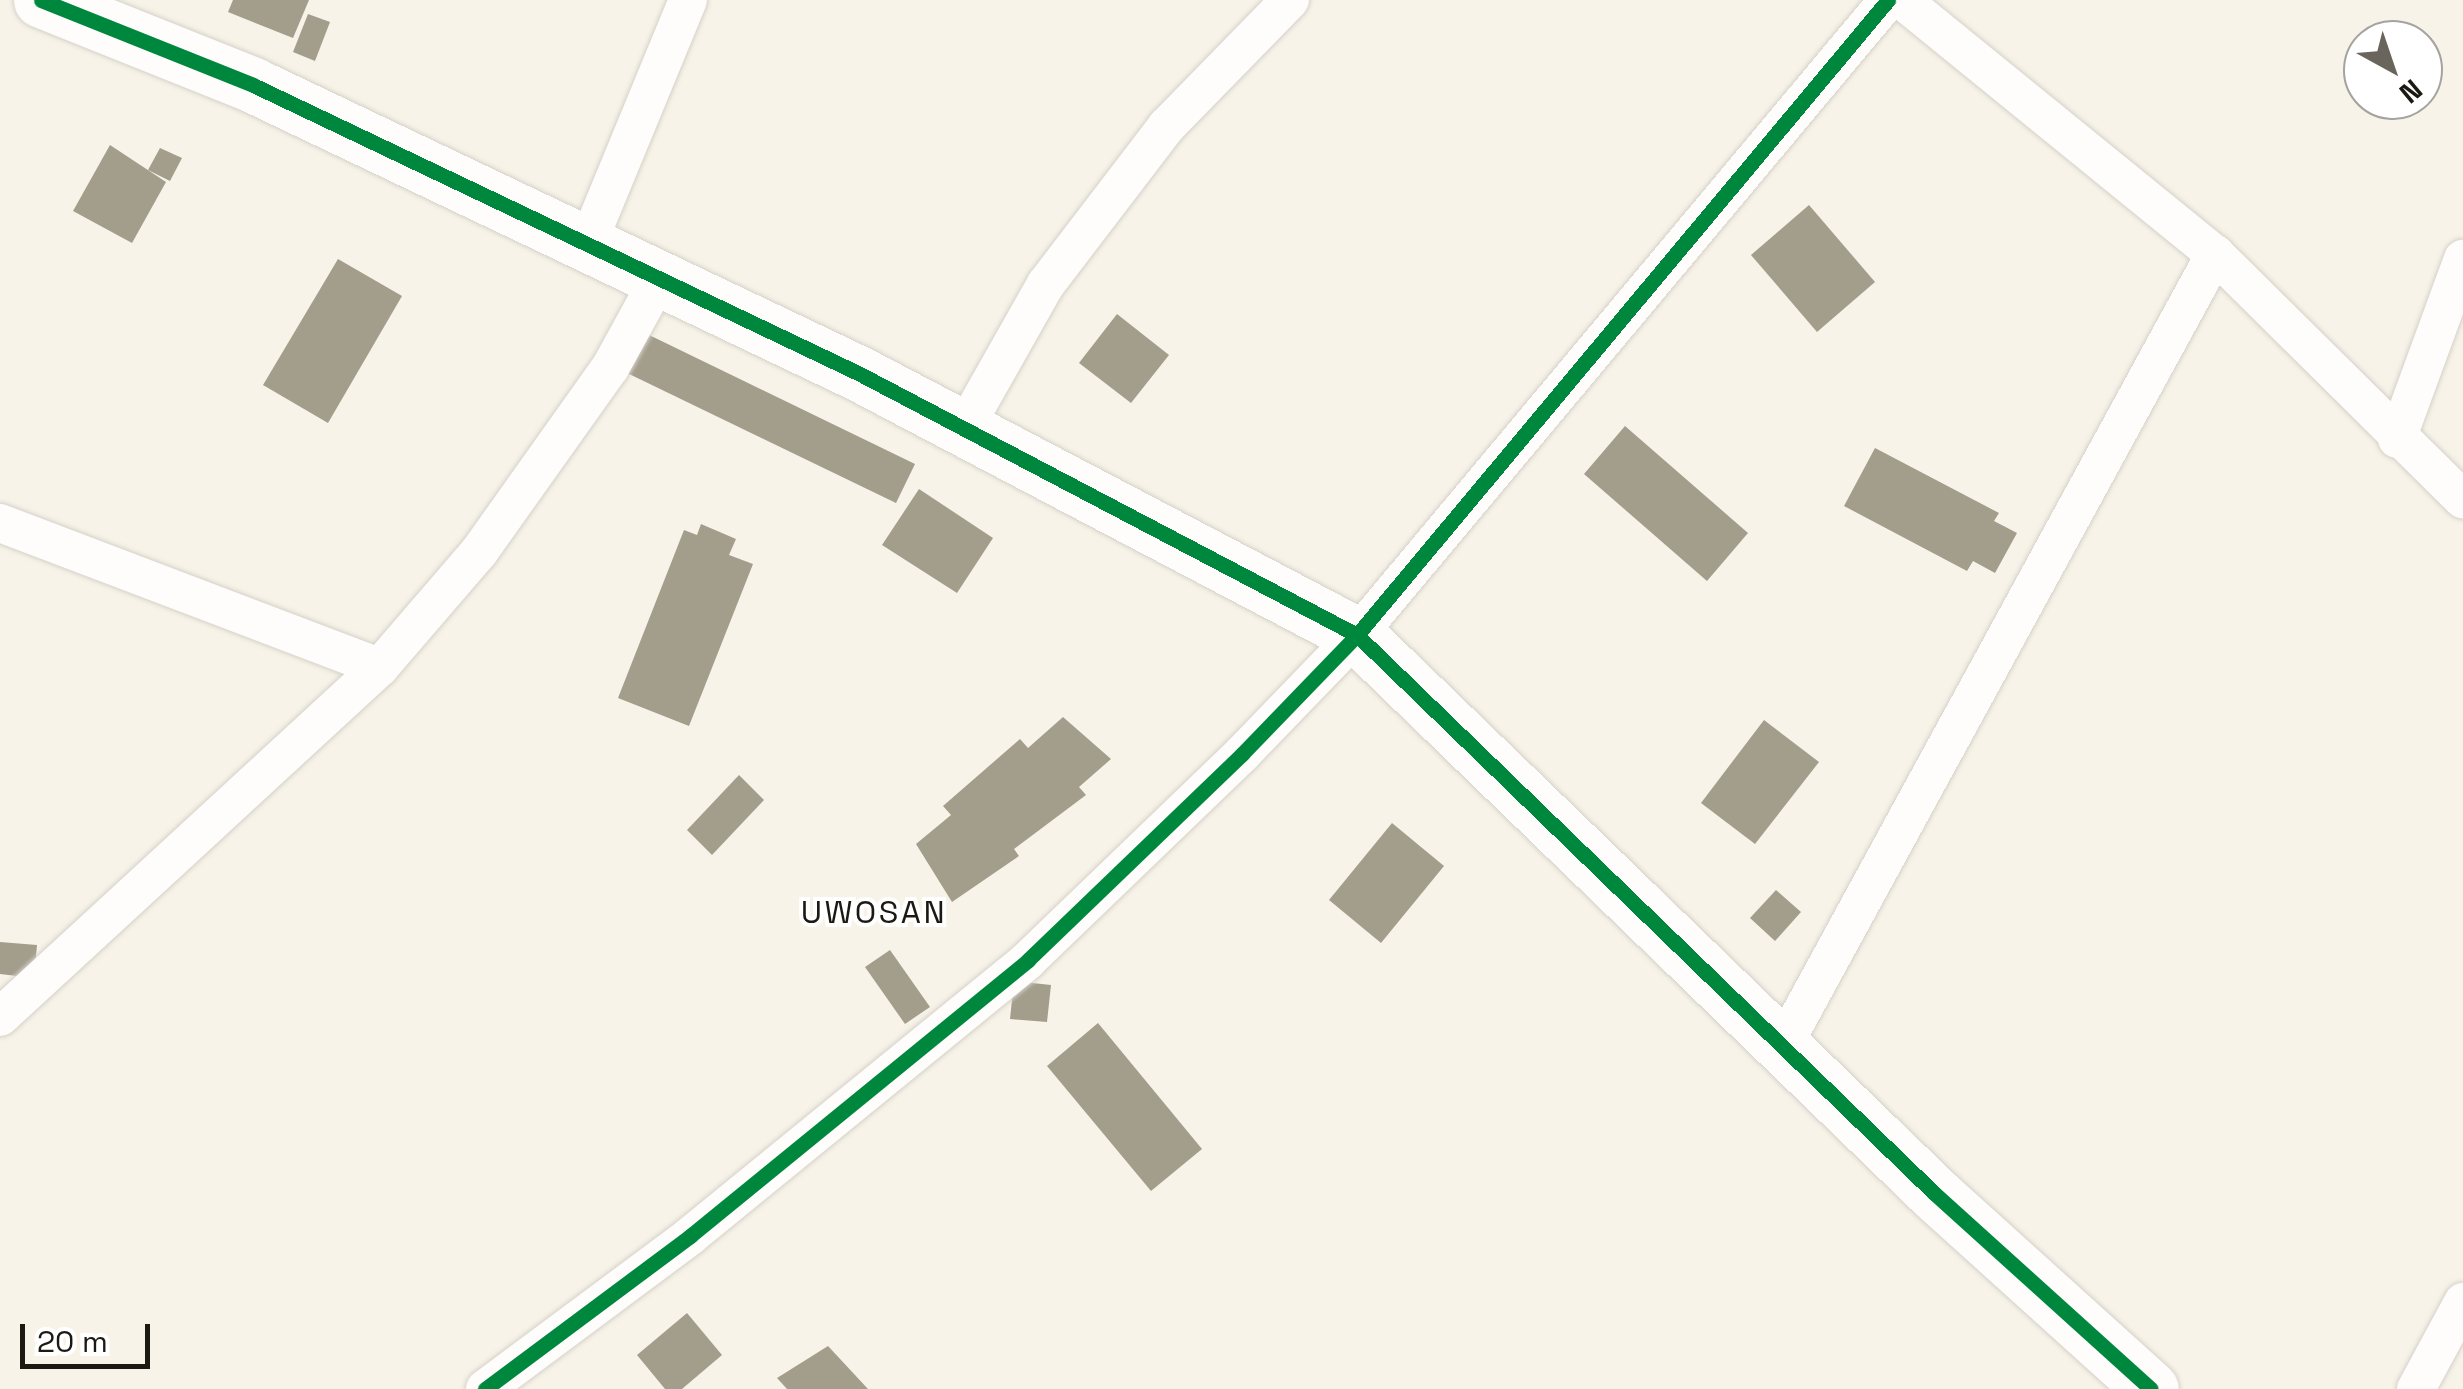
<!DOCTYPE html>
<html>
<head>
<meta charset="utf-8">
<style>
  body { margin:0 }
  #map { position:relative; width:2463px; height:1389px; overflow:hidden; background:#f7f3e8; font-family:"Space Grotesk",sans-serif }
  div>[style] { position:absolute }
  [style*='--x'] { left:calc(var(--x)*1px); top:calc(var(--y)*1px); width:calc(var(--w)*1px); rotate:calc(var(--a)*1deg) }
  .building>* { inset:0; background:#a39d8c }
  .roads { filter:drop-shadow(0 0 2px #d5d1c9) drop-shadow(0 0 2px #d5d1c9) }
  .street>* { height:38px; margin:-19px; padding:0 19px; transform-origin:19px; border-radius:19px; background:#fefdfc }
  .secondary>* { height:55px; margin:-27.5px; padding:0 27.5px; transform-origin:27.5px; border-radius:27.5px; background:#fefdfc }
  .cycleway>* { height:15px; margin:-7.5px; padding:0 7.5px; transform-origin:7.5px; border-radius:7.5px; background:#00873e }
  span { translate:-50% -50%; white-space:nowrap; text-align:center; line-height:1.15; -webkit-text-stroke:8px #fff; paint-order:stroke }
  .quarter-label { font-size:32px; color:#1c1912; letter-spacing:2.5px }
  .north { position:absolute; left:2343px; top:20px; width:100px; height:100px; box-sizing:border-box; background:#fff; border:2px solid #a4a3a0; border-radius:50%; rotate:140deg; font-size:28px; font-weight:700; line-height:40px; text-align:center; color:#1c1912 }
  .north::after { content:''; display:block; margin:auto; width:35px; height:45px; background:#69655d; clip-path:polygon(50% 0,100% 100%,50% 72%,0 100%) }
  .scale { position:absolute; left:20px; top:1324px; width:130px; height:45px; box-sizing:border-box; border:5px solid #1c1912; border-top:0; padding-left:12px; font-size:30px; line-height:35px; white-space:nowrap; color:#1c1912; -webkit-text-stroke:8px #fff; paint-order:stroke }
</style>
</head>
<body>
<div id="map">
  <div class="building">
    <div style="clip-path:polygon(233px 0,309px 0,293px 38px,228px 12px)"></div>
    <div style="clip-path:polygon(308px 14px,330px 22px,315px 61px,293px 52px)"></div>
    <div style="clip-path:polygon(110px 145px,166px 182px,132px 243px,73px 211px)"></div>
    <div style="clip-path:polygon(160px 148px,182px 158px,170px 181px,148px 170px)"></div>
    <div style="clip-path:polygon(1809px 205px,1875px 282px,1817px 332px,1751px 255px)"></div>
    <div style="clip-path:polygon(338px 259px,402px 296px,328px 423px,263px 385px)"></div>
    <div style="clip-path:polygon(1117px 314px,1169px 355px,1131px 403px,1079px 363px)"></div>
    <div style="clip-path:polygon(645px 333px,915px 464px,896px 503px,625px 372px)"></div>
    <div style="clip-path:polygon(1625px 426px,1748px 533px,1707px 581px,1584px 474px)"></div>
    <div style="clip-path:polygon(1875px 448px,1999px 513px,1994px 521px,2017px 533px,1995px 573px,1973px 561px,1967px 571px,1844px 506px)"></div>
    <div style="clip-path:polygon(919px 489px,993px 538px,957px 593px,882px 545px)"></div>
    <div style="clip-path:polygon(701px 524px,736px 539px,729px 555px,753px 564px,689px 726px,618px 698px,684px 530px,697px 535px)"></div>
    <div style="clip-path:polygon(1063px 717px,1111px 759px,1079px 787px,1086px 795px,1014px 849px,1019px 856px,952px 902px,916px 844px,951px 815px,943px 806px,1020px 739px,1028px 748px)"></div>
    <div style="clip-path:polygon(1764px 720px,1819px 762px,1755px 844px,1701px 803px)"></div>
    <div style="clip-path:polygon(739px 775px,764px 800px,712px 855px,687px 830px)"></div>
    <div style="clip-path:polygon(1392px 823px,1444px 866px,1381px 943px,1329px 900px)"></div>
    <div style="clip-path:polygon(1776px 890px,1801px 912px,1775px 941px,1750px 918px)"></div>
    <div style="clip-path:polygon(0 942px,37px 945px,34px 978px,0 974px)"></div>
    <div style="clip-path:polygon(890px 950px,930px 1007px,905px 1024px,865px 967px)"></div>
    <div style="clip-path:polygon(1014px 981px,1051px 985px,1047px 1022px,1010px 1019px)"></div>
    <div style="clip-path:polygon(1098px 1023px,1202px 1149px,1151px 1191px,1047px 1066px)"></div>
    <div style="clip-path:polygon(687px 1313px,722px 1355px,682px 1389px,665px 1389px,637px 1355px)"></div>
    <div style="clip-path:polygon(828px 1346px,868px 1389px,787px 1389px,777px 1378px)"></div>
  </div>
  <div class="roads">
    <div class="street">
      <div style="--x:1902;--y:0;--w:403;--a:39.1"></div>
      <div style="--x:2215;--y:254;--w:349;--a:44.7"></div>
      <div style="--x:587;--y:245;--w:265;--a:-67.6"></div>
      <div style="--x:965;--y:427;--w:164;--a:-60.5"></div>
      <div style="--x:1046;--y:284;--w:199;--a:-52.6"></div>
      <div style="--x:1167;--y:126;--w:176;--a:-45.7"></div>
      <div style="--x:2397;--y:439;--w:192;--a:-69.9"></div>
      <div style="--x:0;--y:523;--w:406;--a:20.8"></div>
      <div style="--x:0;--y:1017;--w:517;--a:-42.65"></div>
      <div style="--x:380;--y:667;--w:152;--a:-49.3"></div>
      <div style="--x:479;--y:552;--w:226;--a:-54.6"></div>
      <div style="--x:610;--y:368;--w:102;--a:-61.2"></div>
      <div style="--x:1784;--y:1044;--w:900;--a:-61.38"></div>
      <div style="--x:485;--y:1389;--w:256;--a:-36.7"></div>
      <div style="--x:690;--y:1236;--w:436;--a:-39.2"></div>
      <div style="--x:1028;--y:960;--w:297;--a:-43.9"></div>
      <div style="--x:1242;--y:754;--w:165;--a:-46"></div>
      <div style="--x:1357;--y:635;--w:828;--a:-50.1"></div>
      <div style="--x:2416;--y:1389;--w:99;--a:-61.6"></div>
    </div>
    <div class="secondary">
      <div style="--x:41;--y:0;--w:228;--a:21.8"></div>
      <div style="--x:253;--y:85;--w:670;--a:25.46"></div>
      <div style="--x:858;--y:373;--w:564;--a:27.7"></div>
      <div style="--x:1357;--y:635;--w:803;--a:44.04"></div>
      <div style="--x:1934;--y:1193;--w:292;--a:42.1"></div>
    </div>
  </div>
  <div class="cycleway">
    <div style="--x:41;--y:0;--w:228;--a:21.8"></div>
    <div style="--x:253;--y:85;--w:670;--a:25.46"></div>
    <div style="--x:858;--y:373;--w:564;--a:27.7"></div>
    <div style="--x:1357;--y:635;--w:803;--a:44.04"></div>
    <div style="--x:1934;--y:1193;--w:292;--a:42.1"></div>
    <div style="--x:485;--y:1389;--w:256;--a:-36.7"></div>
    <div style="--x:690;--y:1236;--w:436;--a:-39.2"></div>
    <div style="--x:1028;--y:960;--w:297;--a:-43.9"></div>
    <div style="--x:1242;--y:754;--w:165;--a:-46"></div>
    <div style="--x:1357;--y:635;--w:828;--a:-50.1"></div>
  </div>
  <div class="quarter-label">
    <span style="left:874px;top:912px">UWOSAN</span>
  </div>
  <div class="north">N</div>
  <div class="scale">20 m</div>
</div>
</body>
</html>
